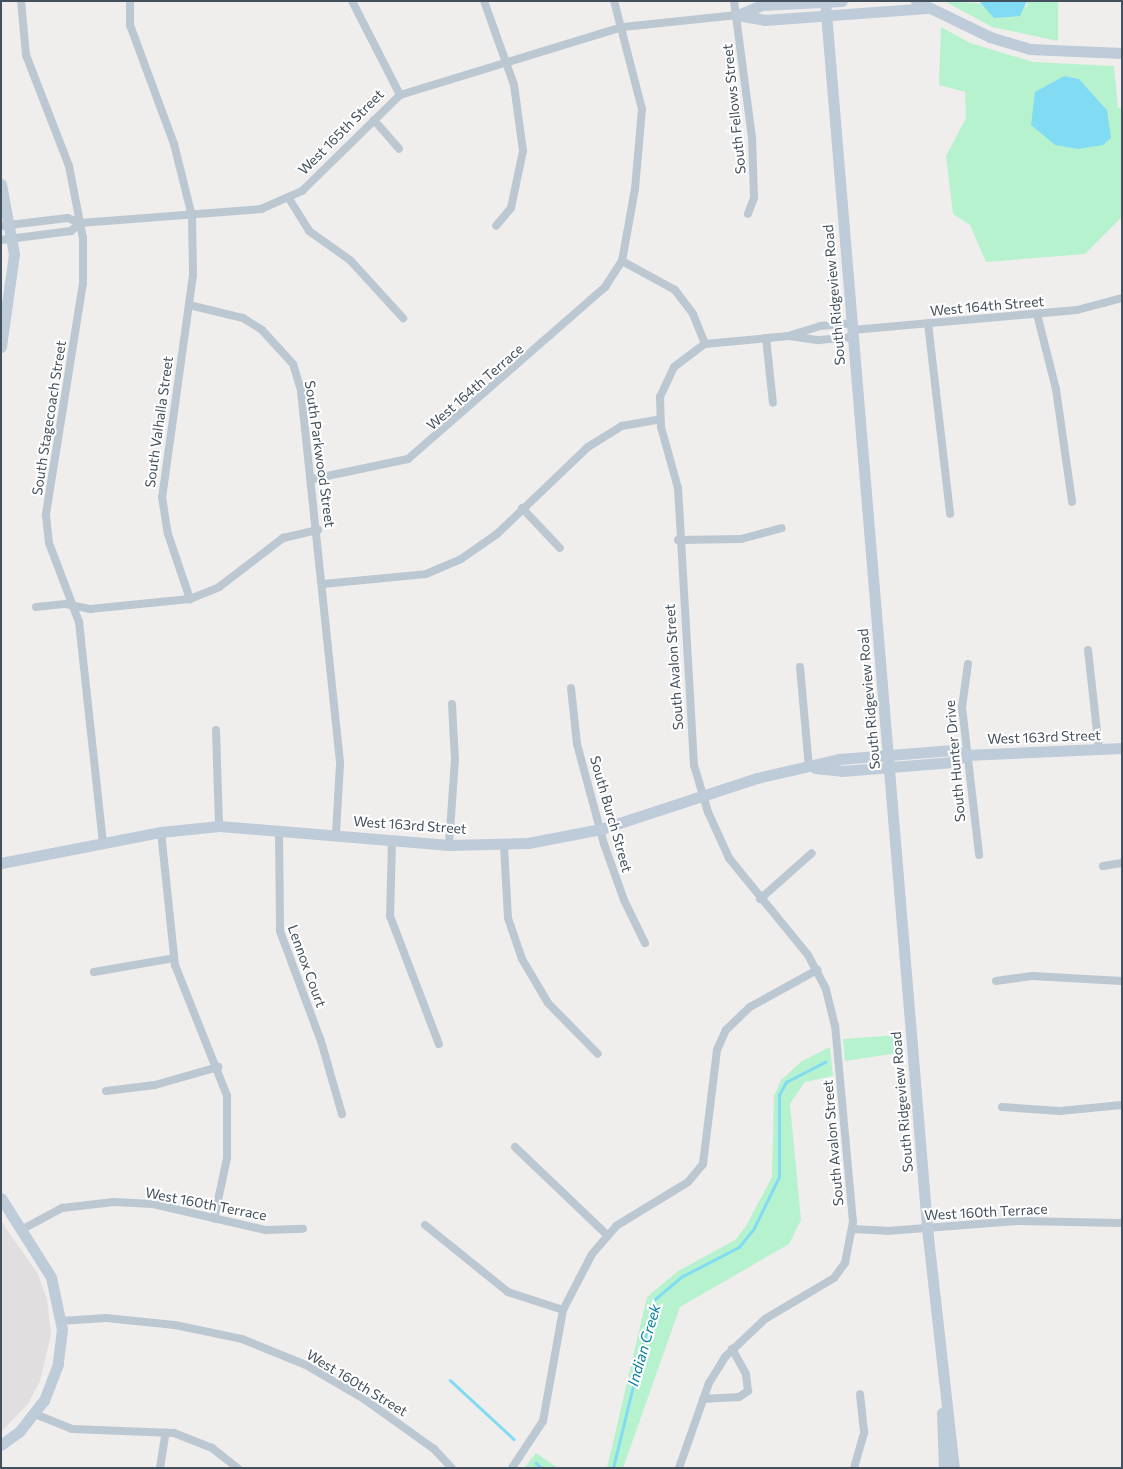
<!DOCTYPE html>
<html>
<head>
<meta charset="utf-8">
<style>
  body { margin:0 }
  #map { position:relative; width:1123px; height:1469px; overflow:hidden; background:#f0eded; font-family:Commissioner,sans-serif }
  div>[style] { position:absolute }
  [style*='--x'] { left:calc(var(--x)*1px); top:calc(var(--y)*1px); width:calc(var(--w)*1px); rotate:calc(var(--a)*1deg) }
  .education>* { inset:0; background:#e1dedf }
  .green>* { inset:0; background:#b7f2ce }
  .water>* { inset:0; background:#81dbf2 }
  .stream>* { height:2.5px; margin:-1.25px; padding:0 1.25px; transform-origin:1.25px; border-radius:1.25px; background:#81dbf2 }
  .street>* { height:8px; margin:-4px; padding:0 4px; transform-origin:4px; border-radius:4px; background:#bcc8d1 }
  .secondary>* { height:11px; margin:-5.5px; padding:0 5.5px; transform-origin:5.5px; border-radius:5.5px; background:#becbd8 }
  span { translate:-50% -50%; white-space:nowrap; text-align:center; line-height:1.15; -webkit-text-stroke:4px #fff; paint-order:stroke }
  .street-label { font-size:14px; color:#44515c }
  .water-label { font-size:15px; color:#0481a1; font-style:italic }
  .frame { position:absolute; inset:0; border:2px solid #44515c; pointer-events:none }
</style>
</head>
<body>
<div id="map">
  <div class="education">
    <div style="clip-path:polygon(1px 1221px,38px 1274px,47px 1300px,51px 1334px,40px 1381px,28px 1404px,1px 1432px)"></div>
  </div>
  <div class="green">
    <div style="clip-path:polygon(944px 1px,1027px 7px,1027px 1px,1058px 1px,1058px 41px,992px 27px)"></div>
    <div style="clip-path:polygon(evenodd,941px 27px,970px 43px,1033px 62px,1114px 66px,1118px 108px,1122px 107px,1122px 217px,1085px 254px,986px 262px,970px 225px,953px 214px,946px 156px,966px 118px,965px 92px,939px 85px,941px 27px,1064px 76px,1079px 79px,1107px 110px,1035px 92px,1064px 76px)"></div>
    <div style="clip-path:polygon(897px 1035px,898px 1053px,845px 1061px,843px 1039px)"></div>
    <div style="clip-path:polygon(830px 1047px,833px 1076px,805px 1082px,790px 1104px,801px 1220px,789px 1244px,680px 1307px,623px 1468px,607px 1468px,647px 1297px,678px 1271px,735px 1240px,746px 1226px,772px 1177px,774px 1096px,781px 1080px,802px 1061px)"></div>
    <div style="clip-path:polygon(536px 1453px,558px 1468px,524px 1468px)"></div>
  </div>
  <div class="water">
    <div style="clip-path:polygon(979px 1px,1027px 1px,1020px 16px,994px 18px)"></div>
    <div style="clip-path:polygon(1064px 76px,1079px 79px,1107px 110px,1111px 138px,1103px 145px,1078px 149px,1055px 145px,1031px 125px,1035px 92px)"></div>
  </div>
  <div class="stream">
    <div style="--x:450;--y:1380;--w:87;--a:42.7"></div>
    <div style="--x:536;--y:1463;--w:8;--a:40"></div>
    <div style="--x:613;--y:1468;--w:173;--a:-76.3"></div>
    <div style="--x:654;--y:1300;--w:38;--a:-40"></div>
    <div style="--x:683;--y:1276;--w:63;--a:-27.4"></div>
    <div style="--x:739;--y:1247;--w:22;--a:-51"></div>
    <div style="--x:753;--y:1230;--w:59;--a:-63.9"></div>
    <div style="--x:779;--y:1177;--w:82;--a:-90"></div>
    <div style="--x:779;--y:1095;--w:15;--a:-62"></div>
    <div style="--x:786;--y:1082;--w:44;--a:-27.1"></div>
  </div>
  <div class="street">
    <div style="--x:21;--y:1;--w:54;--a:84.7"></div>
    <div style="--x:26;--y:55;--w:119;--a:68.8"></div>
    <div style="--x:69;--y:166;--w:73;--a:79"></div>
    <div style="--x:83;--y:238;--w:45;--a:90"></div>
    <div style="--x:83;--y:283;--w:235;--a:99.1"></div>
    <div style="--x:46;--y:515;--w:28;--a:84"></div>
    <div style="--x:49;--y:543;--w:85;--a:69.2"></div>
    <div style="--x:79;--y:622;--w:222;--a:83.8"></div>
    <div style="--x:130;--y:1;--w:24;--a:90"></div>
    <div style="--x:130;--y:25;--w:127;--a:69.7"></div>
    <div style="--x:174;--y:144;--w:74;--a:76"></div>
    <div style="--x:192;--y:216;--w:59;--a:89"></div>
    <div style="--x:193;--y:275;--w:224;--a:97.9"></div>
    <div style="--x:162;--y:497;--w:37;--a:81"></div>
    <div style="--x:168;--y:534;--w:69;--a:71.3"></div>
    <div style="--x:352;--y:1;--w:106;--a:62.9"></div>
    <div style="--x:484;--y:1;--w:89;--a:70.3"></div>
    <div style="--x:514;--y:85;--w:67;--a:82.2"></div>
    <div style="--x:523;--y:151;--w:58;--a:101.9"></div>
    <div style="--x:511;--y:208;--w:23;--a:130"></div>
    <div style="--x:734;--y:1;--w:137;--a:82.5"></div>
    <div style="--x:752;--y:137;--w:61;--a:88.1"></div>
    <div style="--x:754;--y:198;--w:17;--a:111"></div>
    <div style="--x:374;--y:120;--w:38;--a:49"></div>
    <div style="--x:288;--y:197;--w:40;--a:58"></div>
    <div style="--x:309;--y:231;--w:50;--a:35.3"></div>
    <div style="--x:350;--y:260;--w:79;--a:47.6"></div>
    <div style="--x:80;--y:223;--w:182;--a:-4.4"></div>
    <div style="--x:261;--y:209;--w:45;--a:-23.7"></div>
    <div style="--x:302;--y:191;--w:137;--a:-44.4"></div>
    <div style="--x:400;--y:95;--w:233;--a:-17"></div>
    <div style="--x:623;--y:27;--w:115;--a:-6"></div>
    <div style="--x:1;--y:226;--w:67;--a:-6.8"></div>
    <div style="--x:68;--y:218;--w:13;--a:23"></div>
    <div style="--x:80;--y:223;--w:12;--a:138"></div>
    <div style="--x:71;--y:231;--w:71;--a:172.7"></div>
    <div style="--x:622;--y:261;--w:60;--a:28.7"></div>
    <div style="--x:675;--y:290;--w:30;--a:53"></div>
    <div style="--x:693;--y:314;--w:32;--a:68"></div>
    <div style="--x:189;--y:305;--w:56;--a:13.5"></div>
    <div style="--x:243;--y:318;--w:22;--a:32"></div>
    <div style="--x:262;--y:330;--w:46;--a:47.6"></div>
    <div style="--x:293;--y:364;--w:28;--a:73"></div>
    <div style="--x:301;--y:391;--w:375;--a:84"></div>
    <div style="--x:340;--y:764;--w:70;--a:93.3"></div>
    <div style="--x:1037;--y:314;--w:77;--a:75.8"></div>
    <div style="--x:1056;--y:389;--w:114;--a:81.9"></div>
    <div style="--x:928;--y:323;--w:192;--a:83.4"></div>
    <div style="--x:852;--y:330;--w:226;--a:-5.1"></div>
    <div style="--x:1077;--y:310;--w:47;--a:-14.9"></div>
    <div style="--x:791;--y:335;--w:30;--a:-17"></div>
    <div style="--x:820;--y:326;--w:32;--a:-5"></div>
    <div style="--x:766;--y:338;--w:65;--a:83.9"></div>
    <div style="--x:313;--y:479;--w:97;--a:-11.9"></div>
    <div style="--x:408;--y:459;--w:262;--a:-41.1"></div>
    <div style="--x:605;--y:287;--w:31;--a:-57"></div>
    <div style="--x:622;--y:261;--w:73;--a:-79.8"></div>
    <div style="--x:635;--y:189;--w:80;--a:-85"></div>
    <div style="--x:642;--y:109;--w:112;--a:-104.5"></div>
    <div style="--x:522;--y:508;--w:55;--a:46.5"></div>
    <div style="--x:678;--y:540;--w:63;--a:-0.9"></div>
    <div style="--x:741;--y:539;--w:42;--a:-15"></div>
    <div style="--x:323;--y:584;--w:103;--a:-5.5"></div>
    <div style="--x:426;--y:574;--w:38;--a:-23"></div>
    <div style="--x:461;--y:559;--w:44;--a:-34.8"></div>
    <div style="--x:497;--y:534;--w:126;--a:-43.7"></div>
    <div style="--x:588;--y:447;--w:40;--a:-32"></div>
    <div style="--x:622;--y:426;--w:39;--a:-10"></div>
    <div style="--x:36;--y:607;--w:30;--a:-6"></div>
    <div style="--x:66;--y:604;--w:25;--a:12"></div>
    <div style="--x:90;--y:609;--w:100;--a:-5.7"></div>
    <div style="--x:190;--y:599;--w:31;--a:-22"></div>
    <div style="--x:219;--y:587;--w:81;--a:-37.4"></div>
    <div style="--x:283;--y:538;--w:36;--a:-13"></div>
    <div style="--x:1088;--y:650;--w:101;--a:83.7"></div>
    <div style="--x:968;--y:664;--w:43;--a:97.9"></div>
    <div style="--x:962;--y:707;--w:149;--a:83.4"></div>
    <div style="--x:800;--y:667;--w:100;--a:84.9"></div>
    <div style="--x:571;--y:688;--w:56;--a:83.9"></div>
    <div style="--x:577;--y:744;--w:104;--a:74.9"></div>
    <div style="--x:604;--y:844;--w:59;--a:70.3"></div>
    <div style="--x:624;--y:900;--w:48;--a:64"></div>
    <div style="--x:216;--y:730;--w:96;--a:88.2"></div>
    <div style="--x:279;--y:830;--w:101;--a:89.4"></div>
    <div style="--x:280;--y:931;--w:117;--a:69.6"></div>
    <div style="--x:321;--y:1041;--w:76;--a:74"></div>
    <div style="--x:161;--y:832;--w:134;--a:84"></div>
    <div style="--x:175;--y:965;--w:141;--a:68.3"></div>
    <div style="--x:227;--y:1096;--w:62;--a:90"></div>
    <div style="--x:227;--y:1158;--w:62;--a:102"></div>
    <div style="--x:392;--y:841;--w:75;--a:91.5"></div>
    <div style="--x:390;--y:916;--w:137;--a:69.1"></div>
    <div style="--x:449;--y:845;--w:85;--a:-86"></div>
    <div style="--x:455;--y:760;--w:56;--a:-93.1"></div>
    <div style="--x:504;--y:846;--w:72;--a:86.8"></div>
    <div style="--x:508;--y:918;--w:43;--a:71.1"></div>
    <div style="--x:522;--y:959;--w:51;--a:59.4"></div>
    <div style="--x:548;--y:1003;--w:71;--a:45.6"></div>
    <div style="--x:1103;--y:866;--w:19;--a:-9"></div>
    <div style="--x:760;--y:899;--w:69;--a:-41.5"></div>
    <div style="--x:94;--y:972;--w:81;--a:-9.9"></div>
    <div style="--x:996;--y:981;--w:36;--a:-8"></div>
    <div style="--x:1032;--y:976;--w:90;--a:3.2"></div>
    <div style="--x:106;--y:1091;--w:49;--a:-7"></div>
    <div style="--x:155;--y:1085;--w:66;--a:-15.9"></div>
    <div style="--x:1002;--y:1107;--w:58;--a:3.9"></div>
    <div style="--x:1060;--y:1111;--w:62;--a:-5.5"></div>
    <div style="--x:515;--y:1147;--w:127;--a:43.7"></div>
    <div style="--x:425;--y:1225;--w:107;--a:38.9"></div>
    <div style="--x:508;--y:1292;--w:58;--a:18.1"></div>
    <div style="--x:852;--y:1229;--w:35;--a:3"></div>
    <div style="--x:887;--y:1231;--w:130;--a:-4.4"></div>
    <div style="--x:1017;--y:1221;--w:105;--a:1.1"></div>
    <div style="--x:21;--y:1230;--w:47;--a:-28.2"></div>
    <div style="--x:62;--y:1208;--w:52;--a:-6.6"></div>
    <div style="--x:114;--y:1202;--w:39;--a:3"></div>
    <div style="--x:153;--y:1204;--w:116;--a:13"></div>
    <div style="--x:266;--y:1230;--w:37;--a:-2"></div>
    <div style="--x:61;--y:1321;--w:45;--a:-3.8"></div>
    <div style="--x:106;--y:1318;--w:69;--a:5.8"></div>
    <div style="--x:175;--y:1325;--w:68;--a:11.8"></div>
    <div style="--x:242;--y:1339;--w:69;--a:22.1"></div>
    <div style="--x:306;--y:1365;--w:67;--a:30.4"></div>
    <div style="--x:364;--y:1399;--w:86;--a:35.5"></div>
    <div style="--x:434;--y:1449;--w:26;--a:47"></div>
    <div style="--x:703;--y:1399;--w:36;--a:-3"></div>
    <div style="--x:739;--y:1397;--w:11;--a:-34"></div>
    <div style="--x:748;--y:1391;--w:17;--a:-97"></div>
    <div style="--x:746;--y:1374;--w:29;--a:-119"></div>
    <div style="--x:35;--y:1414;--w:40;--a:22"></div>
    <div style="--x:72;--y:1429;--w:102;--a:2.2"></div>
    <div style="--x:174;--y:1433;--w:41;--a:21.5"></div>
    <div style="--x:212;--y:1448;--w:33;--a:38"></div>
    <div style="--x:160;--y:1468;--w:36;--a:-81"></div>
    <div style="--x:512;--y:1468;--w:56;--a:-56.6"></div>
    <div style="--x:543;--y:1421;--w:113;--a:-79.8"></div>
    <div style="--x:563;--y:1310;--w:63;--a:-62.6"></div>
    <div style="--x:592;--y:1254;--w:37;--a:-49"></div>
    <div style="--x:616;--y:1226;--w:84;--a:-31.4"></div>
    <div style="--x:688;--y:1182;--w:23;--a:-50"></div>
    <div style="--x:703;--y:1164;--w:115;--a:-83"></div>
    <div style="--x:717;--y:1050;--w:22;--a:-66"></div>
    <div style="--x:726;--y:1030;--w:33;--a:-44"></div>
    <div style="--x:750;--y:1007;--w:77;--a:-28.9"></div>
    <div style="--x:679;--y:1468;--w:90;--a:-70.6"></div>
    <div style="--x:709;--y:1383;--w:31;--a:-58"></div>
    <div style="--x:725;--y:1357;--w:55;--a:-43.5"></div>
    <div style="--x:765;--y:1319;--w:80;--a:-30.7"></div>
    <div style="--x:834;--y:1278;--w:19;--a:-54"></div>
    <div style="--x:845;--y:1263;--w:42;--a:-79"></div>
    <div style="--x:853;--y:1222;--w:197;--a:-95.2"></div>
    <div style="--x:835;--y:1026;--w:38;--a:-104"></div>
    <div style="--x:826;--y:989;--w:38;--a:-118"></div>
    <div style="--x:808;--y:955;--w:125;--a:-129.2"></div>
    <div style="--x:729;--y:858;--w:51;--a:-114.5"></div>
    <div style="--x:708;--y:812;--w:49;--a:-106.6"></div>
    <div style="--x:694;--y:765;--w:277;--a:-93.3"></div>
    <div style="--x:678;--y:488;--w:63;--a:-105.6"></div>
    <div style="--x:661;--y:427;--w:30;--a:-92"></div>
    <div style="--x:660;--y:397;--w:33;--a:-65"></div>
    <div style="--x:674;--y:367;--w:39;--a:-37"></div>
    <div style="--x:705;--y:344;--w:84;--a:-5.4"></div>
    <div style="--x:789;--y:336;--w:30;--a:8"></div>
    <div style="--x:819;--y:340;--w:34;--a:-5"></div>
    <div style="--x:854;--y:1468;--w:37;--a:-74"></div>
    <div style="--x:864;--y:1432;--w:38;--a:-96"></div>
  </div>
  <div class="secondary">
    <div style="--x:825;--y:1;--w:1240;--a:85.24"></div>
    <div style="--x:928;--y:1237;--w:232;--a:83.6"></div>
    <div style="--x:916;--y:1;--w:82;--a:25.9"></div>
    <div style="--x:990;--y:37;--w:42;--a:16.7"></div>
    <div style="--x:1030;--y:49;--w:92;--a:2.5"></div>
    <div style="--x:737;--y:15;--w:28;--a:10"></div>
    <div style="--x:765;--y:20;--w:162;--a:-4.2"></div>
    <div style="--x:738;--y:15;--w:26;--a:-23"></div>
    <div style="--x:762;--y:5;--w:80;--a:-2.9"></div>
    <div style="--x:1;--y:184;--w:71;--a:79.5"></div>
    <div style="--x:14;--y:254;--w:94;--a:98"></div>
    <div style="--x:815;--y:768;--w:27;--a:6"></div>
    <div style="--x:842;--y:771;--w:111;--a:-4.6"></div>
    <div style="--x:953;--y:762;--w:15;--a:-28"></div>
    <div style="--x:1;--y:863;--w:163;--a:-11"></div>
    <div style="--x:161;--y:832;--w:58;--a:-5.9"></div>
    <div style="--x:219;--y:826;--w:231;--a:4.7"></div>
    <div style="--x:449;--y:845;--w:79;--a:-1.5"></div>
    <div style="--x:528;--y:843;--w:74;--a:-10.9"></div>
    <div style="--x:601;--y:829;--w:164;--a:-18.1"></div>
    <div style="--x:757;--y:778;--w:84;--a:-13"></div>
    <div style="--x:839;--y:759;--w:114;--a:-4.5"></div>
    <div style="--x:953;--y:750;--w:14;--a:21"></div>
    <div style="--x:966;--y:755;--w:156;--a:-2.6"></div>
    <div style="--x:1;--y:1198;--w:93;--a:57.7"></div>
    <div style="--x:51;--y:1277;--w:53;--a:78.1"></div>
    <div style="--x:62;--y:1329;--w:35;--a:97"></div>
    <div style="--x:58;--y:1364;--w:39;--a:111"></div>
    <div style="--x:44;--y:1400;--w:39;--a:128"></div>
    <div style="--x:20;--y:1431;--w:24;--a:144"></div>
    <div style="--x:942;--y:1413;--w:55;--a:87.9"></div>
  </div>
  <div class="street-label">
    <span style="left:734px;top:109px;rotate:-96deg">South Fellows Street</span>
    <span style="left:341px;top:132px;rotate:-45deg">West 165th Street</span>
    <span style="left:834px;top:295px;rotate:-95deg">South Ridgeview Road</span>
    <span style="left:987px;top:306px;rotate:-5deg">West 164th Street</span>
    <span style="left:475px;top:387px;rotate:-41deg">West 164th Terrace</span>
    <span style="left:49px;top:418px;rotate:-81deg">South Stagecoach Street</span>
    <span style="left:159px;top:422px;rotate:-82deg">South Valhalla Street</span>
    <span style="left:320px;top:454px;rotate:82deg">South Parkwood Street</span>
    <span style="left:674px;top:667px;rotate:-94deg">South Avalon Street</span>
    <span style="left:869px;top:699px;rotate:-95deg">South Ridgeview Road</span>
    <span style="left:1044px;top:737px;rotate:-2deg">West 163rd Street</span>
    <span style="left:955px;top:761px;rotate:-95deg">South Hunter Drive</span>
    <span style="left:611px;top:814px;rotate:74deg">South Burch Street</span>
    <span style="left:410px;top:825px;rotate:4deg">West 163rd Street</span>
    <span style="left:307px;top:966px;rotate:70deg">Lennox Court</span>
    <span style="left:902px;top:1102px;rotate:-95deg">South Ridgeview Road</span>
    <span style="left:833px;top:1143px;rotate:-95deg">South Avalon Street</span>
    <span style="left:206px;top:1204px;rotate:11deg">West 160th Terrace</span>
    <span style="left:986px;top:1212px;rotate:-3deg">West 160th Terrace</span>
    <span style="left:357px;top:1383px;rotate:31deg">West 160th Street</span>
  </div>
  <div class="water-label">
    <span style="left:644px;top:1345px;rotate:-74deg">Indian Creek</span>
  </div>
  <div class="frame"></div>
</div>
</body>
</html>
